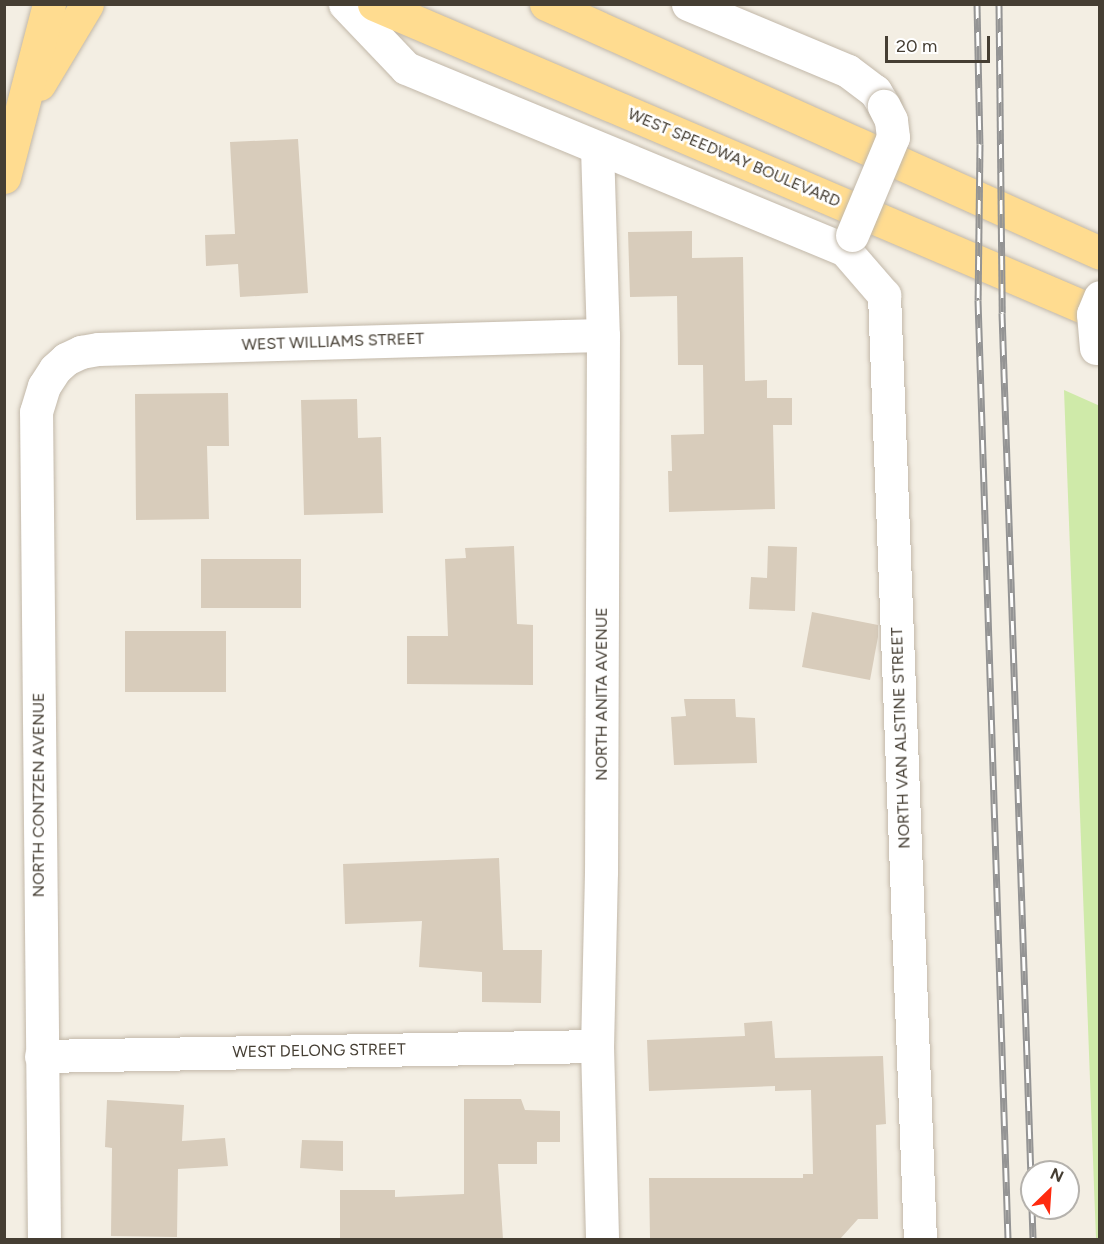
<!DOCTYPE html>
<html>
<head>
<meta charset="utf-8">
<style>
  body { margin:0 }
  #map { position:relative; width:1104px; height:1244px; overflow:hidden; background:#f3eee3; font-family:Figtree,sans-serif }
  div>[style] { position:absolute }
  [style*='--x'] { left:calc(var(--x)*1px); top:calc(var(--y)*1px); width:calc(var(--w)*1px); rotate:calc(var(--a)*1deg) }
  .green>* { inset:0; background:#cfeaa9 }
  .building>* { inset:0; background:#d8ccbb }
  .roads { filter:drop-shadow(0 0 2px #c2b8a9) drop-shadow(0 0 2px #c2b8a9) }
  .street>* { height:33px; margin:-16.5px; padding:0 16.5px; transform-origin:16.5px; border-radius:16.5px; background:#fff }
  .primary>* { height:33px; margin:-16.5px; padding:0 16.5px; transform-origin:16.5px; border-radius:16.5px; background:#ffdc90 }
  .rail>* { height:7px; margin-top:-3.5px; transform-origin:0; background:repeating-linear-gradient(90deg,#fff 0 14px,#949494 0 28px); box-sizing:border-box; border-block:2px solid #949494 }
  .bridges { filter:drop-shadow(0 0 2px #c2b8a9) drop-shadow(0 0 2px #c2b8a9) }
  .street-bridge>* { height:33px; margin:-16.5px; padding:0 16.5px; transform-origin:16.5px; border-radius:16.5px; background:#fff }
  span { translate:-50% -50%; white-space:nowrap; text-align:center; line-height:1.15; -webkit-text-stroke:5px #fff; paint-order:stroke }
  .street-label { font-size:16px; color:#453e33 }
  .frame { position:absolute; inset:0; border:6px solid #453e33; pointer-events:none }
  .north { position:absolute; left:1020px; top:1160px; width:60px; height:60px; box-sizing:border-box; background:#fff; border:2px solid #b5b2ad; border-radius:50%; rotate:25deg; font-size:16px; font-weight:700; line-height:24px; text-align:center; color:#453e33 }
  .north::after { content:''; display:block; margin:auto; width:21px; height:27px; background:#ff2a0e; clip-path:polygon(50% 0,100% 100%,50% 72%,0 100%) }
  .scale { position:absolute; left:885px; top:36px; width:105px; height:27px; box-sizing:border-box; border:3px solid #453e33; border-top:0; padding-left:8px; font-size:18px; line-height:21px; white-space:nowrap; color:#453e33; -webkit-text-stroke:4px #fff; paint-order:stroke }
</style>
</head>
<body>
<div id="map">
  <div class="green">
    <div style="clip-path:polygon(1064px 390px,1100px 406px,1099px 1240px,1096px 1239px)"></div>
  </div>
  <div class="building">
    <div style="clip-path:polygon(298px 139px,308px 293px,240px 297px,238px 264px,206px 266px,205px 235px,235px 234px,230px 142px)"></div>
    <div style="clip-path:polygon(692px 231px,692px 258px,743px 257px,745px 381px,767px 380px,767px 398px,792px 398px,792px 425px,773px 425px,775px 509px,669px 512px,668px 471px,672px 471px,671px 435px,704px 434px,703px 365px,678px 365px,677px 296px,630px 297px,628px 232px)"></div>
    <div style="clip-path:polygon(228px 393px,229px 446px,207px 446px,209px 519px,136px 520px,135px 394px)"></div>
    <div style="clip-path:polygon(357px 399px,358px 438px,381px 437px,383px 513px,304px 515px,301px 400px)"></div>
    <div style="clip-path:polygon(514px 546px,517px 624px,533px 625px,533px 685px,407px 684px,407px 636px,448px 636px,445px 559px,466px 558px,465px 548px)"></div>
    <div style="clip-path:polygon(768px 546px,797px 547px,795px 611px,749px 609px,751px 577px,767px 578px)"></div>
    <div style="clip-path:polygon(201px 559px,301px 559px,301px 608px,201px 608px)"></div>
    <div style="clip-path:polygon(812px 612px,878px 625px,878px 637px,870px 680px,802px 667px)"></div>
    <div style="clip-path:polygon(125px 631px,226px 631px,226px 692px,125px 692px)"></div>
    <div style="clip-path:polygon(684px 699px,735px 699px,736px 717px,755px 718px,757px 763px,674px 765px,671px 717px,686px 716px)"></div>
    <div style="clip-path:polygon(499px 858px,503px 950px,542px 950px,541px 1003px,482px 1002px,482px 972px,419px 967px,422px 921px,345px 924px,343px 864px)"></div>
    <div style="clip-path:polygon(772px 1021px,775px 1058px,883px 1056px,886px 1124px,876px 1125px,878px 1219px,858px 1219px,840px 1239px,650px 1239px,649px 1178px,803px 1178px,803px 1174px,813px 1174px,811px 1090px,775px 1091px,775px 1086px,649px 1091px,647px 1040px,745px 1036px,744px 1023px)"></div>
    <div style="clip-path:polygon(464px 1099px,521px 1099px,525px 1110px,560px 1111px,560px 1142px,537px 1142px,537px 1164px,498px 1164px,503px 1239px,340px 1239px,340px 1190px,395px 1190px,395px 1197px,464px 1194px)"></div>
    <div style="clip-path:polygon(107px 1100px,184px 1105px,182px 1141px,225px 1138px,228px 1166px,178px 1169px,177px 1237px,111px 1236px,112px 1148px,105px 1147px)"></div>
    <div style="clip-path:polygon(302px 1140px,343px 1141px,343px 1171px,300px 1168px)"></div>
  </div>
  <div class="roads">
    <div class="street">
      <div style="--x:345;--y:4;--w:88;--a:46.4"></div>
      <div style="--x:406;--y:68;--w:475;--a:22.5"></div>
      <div style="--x:845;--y:250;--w:60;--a:49.1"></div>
      <div style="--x:884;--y:295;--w:946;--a:87.82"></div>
      <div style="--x:688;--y:4;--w:173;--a:22.7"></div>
      <div style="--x:848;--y:71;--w:34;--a:37"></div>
      <div style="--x:875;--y:91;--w:17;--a:59"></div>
      <div style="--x:597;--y:148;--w:187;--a:88.2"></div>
      <div style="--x:603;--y:335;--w:537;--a:90.21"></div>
      <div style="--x:601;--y:872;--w:174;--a:91.3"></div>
      <div style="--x:597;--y:1046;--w:194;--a:88.5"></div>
      <div style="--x:41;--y:1056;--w:556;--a:-1.03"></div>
      <div style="--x:44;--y:1240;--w:828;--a:-90.55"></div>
      <div style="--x:36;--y:412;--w:27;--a:-73"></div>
      <div style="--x:44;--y:386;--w:20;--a:-57"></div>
      <div style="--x:55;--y:369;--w:15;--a:-42"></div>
      <div style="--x:66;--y:359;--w:17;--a:-25"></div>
      <div style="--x:81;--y:352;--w:17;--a:-10"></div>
      <div style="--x:98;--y:349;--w:505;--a:-1.59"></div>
    </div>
    <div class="primary">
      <div style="--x:374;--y:4;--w:789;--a:23.12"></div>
      <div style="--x:546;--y:4;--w:607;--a:24.2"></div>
      <div style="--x:39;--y:84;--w:93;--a:-59"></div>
      <div style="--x:4;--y:177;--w:179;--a:-75.4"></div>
    </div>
  </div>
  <div class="rail">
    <div style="--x:977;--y:4;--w:140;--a:88.8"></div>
    <div style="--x:980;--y:144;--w:156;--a:90.7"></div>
    <div style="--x:978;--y:300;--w:940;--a:88.17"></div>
    <div style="--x:999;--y:4;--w:309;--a:89.4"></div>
    <div style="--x:1002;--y:313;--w:928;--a:88.08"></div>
  </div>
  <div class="bridges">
    <div class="street-bridge">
      <div style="--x:852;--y:235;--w:106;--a:-67.3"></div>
      <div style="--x:893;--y:137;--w:17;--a:-97"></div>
      <div style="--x:891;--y:120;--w:16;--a:-117"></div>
      <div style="--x:1096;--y:348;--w:34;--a:-95"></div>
      <div style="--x:1093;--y:314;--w:18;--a:-68"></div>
    </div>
  </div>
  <div class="street-label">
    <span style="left:734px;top:158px;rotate:23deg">WEST SPEEDWAY BOULEVARD</span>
    <span style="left:333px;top:342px;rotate:-2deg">WEST WILLIAMS STREET</span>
    <span style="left:602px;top:694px;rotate:-90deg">NORTH ANITA AVENUE</span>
    <span style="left:901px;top:738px;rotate:-92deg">NORTH VAN ALSTINE STREET</span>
    <span style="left:39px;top:795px;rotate:-90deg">NORTH CONTZEN AVENUE</span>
    <span style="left:319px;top:1051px;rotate:-1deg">WEST DELONG STREET</span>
  </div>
  <div class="frame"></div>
  <div class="north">N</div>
  <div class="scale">20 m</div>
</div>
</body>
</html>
